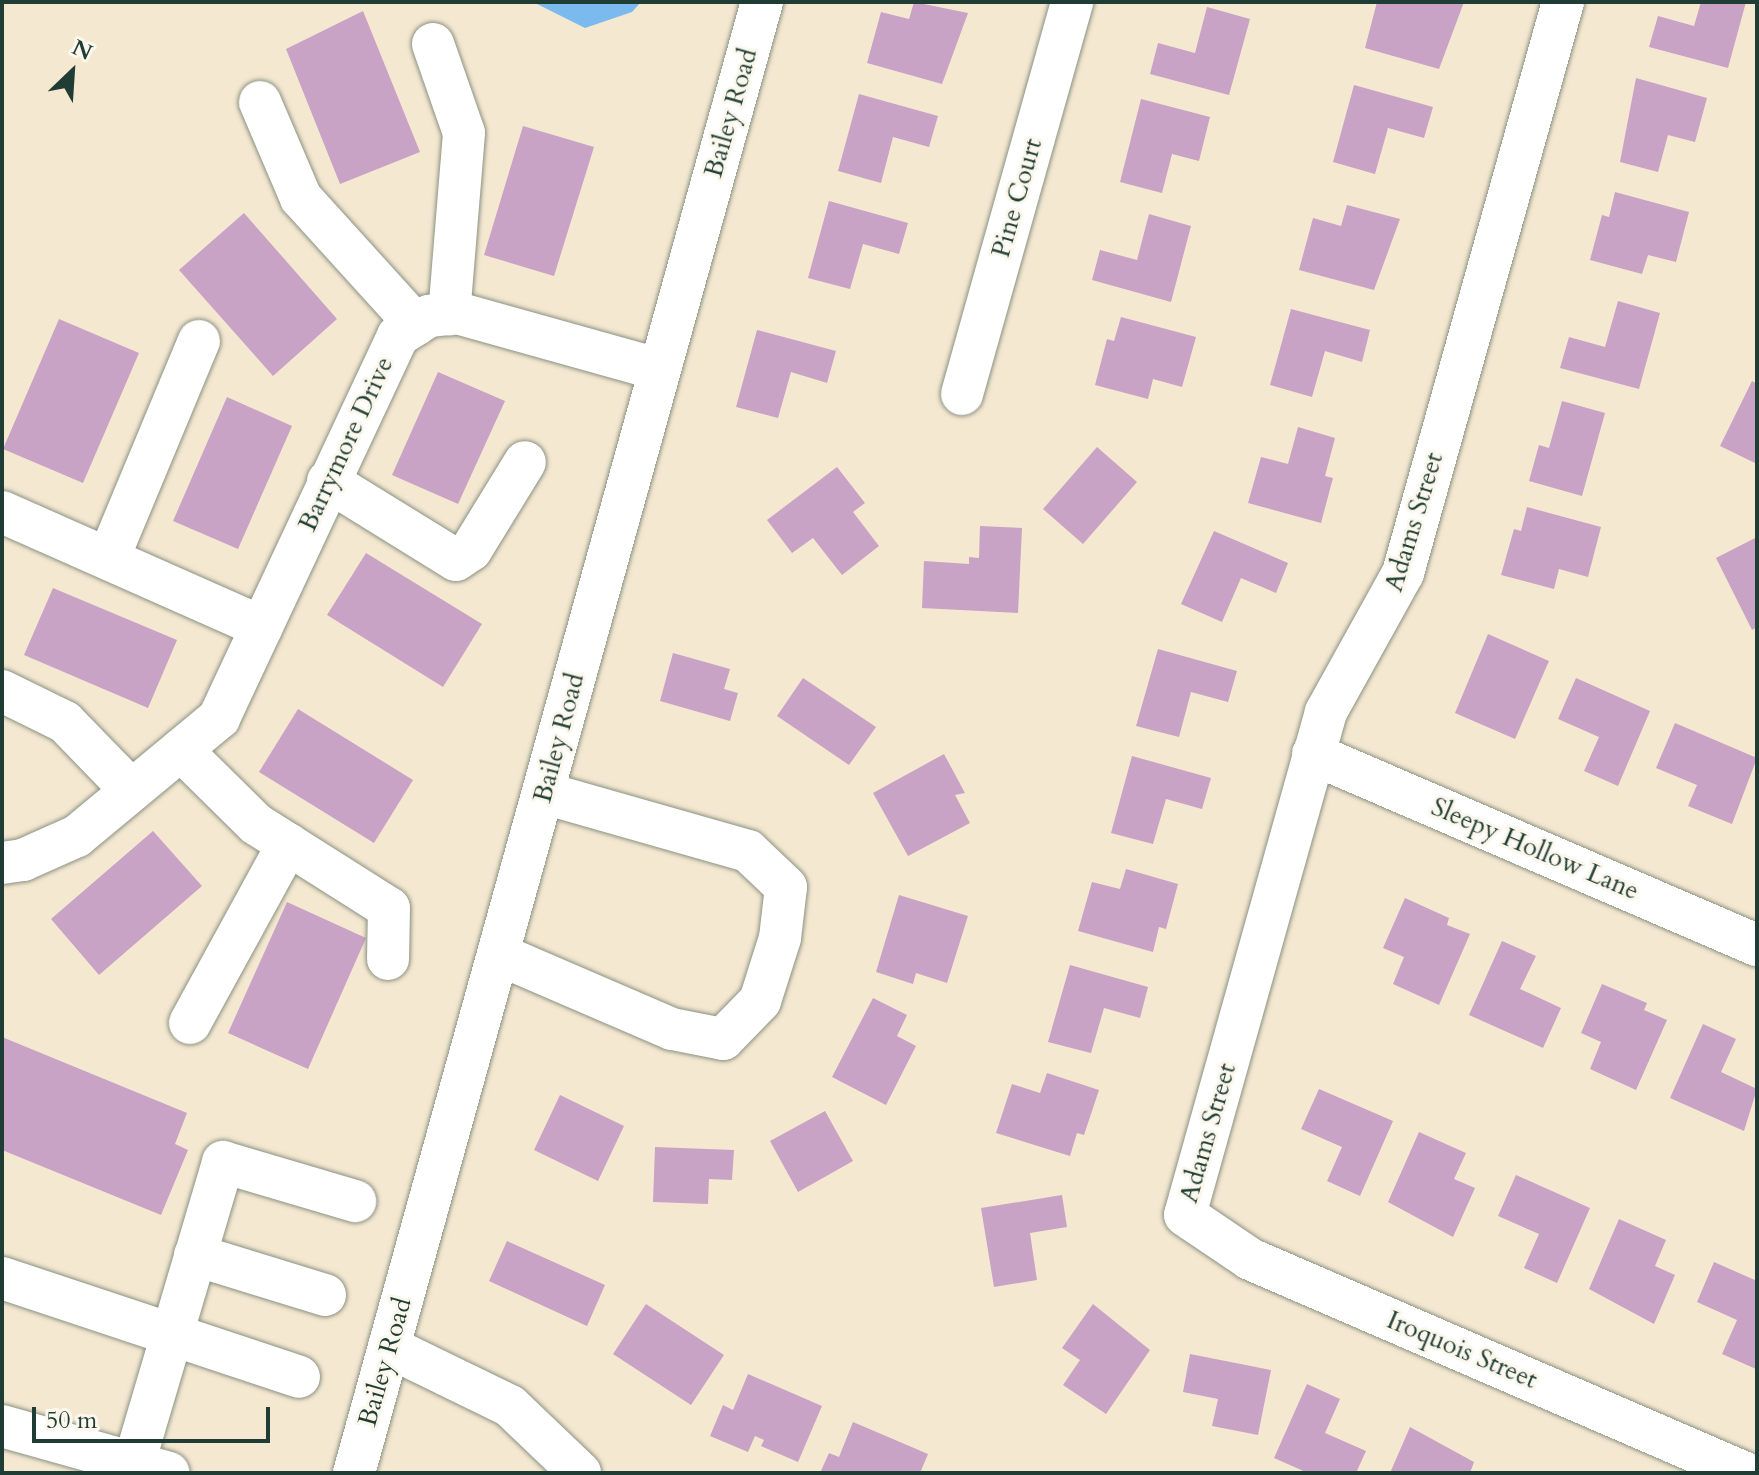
<!DOCTYPE html>
<html>
<head>
<meta charset="utf-8">
<style>
  body { margin:0 }
  #map { position:relative; width:1759px; height:1475px; overflow:hidden; background:#f5e8d1; font-family:Cardo,serif }
  div>[style] { position:absolute }
  [style*='--x'] { left:calc(var(--x)*1px); top:calc(var(--y)*1px); width:calc(var(--w)*1px); rotate:calc(var(--a)*1deg) }
  .water>* { inset:0; background:#7bbaef }
  .building>* { inset:0; background:#c8a3c6 }
  .roads { filter:drop-shadow(0 0 2px #8a9282) drop-shadow(0 0 2px #8a9282) }
  .minor>* { height:42px; margin:-21px; padding:0 21px; transform-origin:21px; border-radius:21px; background:#fff }
  span { translate:-50% -50%; white-space:nowrap; text-align:center; line-height:1.15; -webkit-text-stroke:6px #fbf7ec; paint-order:stroke }
  .street-label { font-size:26px; color:#1f3d34 }
  .frame { position:absolute; inset:0; border:4px solid #1f3d34; pointer-events:none }
  .north { position:absolute; left:32px; top:32px; width:80px; height:80px; -webkit-text-stroke:6px #fbf7ec; paint-order:stroke; rotate:25deg; font-size:22px; font-weight:700; line-height:32px; text-align:center; color:#1f3d34 }
  .north::after { content:''; display:block; margin:auto; width:28px; height:36px; background:#1f3d34; clip-path:polygon(50% 0,100% 100%,50% 72%,0 100%) }
  .scale { position:absolute; left:32px; top:1407px; width:238px; height:36px; box-sizing:border-box; border:4px solid #1f3d34; border-top:0; padding-left:10px; font-size:24px; line-height:28px; white-space:nowrap; color:#1f3d34; -webkit-text-stroke:6px #fbf7ec; paint-order:stroke }
</style>
</head>
<body>
<div id="map">
  <div class="water">
    <div style="clip-path:polygon(533px 2px,641px 2px,632px 12px,585px 28px)"></div>
  </div>
  <div class="building">
    <div style="clip-path:polygon(914px 2px,968px 13px,942px 84px,867px 63px,881px 12px,909px 19px)"></div>
    <div style="clip-path:polygon(1377px 2px,1464px 2px,1439px 69px,1365px 48px)"></div>
    <div style="clip-path:polygon(1701px 2px,1746px 2px,1728px 68px,1649px 47px,1658px 16px,1694px 26px)"></div>
    <div style="clip-path:polygon(1207px 7px,1250px 19px,1229px 95px,1150px 74px,1158px 43px,1195px 53px)"></div>
    <div style="clip-path:polygon(363px 11px,420px 152px,340px 184px,286px 49px)"></div>
    <div style="clip-path:polygon(1636px 78px,1707px 98px,1695px 142px,1668px 135px,1658px 172px,1620px 162px)"></div>
    <div style="clip-path:polygon(1354px 85px,1433px 107px,1424px 138px,1388px 128px,1375px 174px,1333px 162px)"></div>
    <div style="clip-path:polygon(859px 94px,938px 116px,929px 147px,893px 137px,881px 183px,838px 171px)"></div>
    <div style="clip-path:polygon(1141px 99px,1210px 117px,1199px 161px,1172px 154px,1162px 193px,1120px 182px)"></div>
    <div style="clip-path:polygon(523px 126px,594px 147px,554px 276px,484px 255px)"></div>
    <div style="clip-path:polygon(1615px 192px,1689px 212px,1676px 262px,1648px 255px,1642px 274px,1590px 260px,1602px 215px,1609px 217px)"></div>
    <div style="clip-path:polygon(829px 201px,908px 223px,899px 254px,863px 244px,850px 289px,808px 278px)"></div>
    <div style="clip-path:polygon(1347px 205px,1400px 219px,1374px 290px,1299px 270px,1313px 218px,1341px 226px)"></div>
    <div style="clip-path:polygon(244px 213px,337px 319px,273px 376px,179px 270px)"></div>
    <div style="clip-path:polygon(1149px 214px,1191px 226px,1171px 302px,1092px 280px,1100px 250px,1137px 260px)"></div>
    <div style="clip-path:polygon(1618px 301px,1660px 313px,1639px 389px,1560px 368px,1569px 337px,1605px 347px)"></div>
    <div style="clip-path:polygon(1291px 309px,1370px 330px,1362px 362px,1325px 351px,1312px 397px,1270px 385px)"></div>
    <div style="clip-path:polygon(1121px 317px,1196px 337px,1182px 387px,1153px 379px,1148px 399px,1095px 385px,1107px 339px,1114px 341px)"></div>
    <div style="clip-path:polygon(59px 319px,139px 353px,83px 483px,3px 449px)"></div>
    <div style="clip-path:polygon(757px 330px,836px 351px,827px 383px,791px 372px,778px 418px,736px 407px)"></div>
    <div style="clip-path:polygon(438px 372px,505px 401px,458px 504px,392px 475px)"></div>
    <div style="clip-path:polygon(1752px 381px,1757px 384px,1757px 464px,1720px 446px)"></div>
    <div style="clip-path:polygon(227px 397px,292px 426px,238px 549px,173px 521px)"></div>
    <div style="clip-path:polygon(1562px 401px,1605px 413px,1582px 496px,1529px 481px,1539px 445px,1549px 448px)"></div>
    <div style="clip-path:polygon(1298px 427px,1335px 438px,1325px 476px,1333px 478px,1321px 523px,1248px 503px,1261px 457px,1288px 464px)"></div>
    <div style="clip-path:polygon(1097px 447px,1137px 482px,1083px 544px,1043px 509px)"></div>
    <div style="clip-path:polygon(837px 467px,865px 503px,853px 512px,879px 546px,842px 575px,813px 538px,792px 553px,767px 520px)"></div>
    <div style="clip-path:polygon(1527px 507px,1601px 527px,1588px 577px,1559px 569px,1554px 589px,1501px 575px,1514px 529px,1521px 531px)"></div>
    <div style="clip-path:polygon(980px 526px,1022px 528px,1018px 613px,922px 608px,924px 561px,969px 564px,969px 557px,979px 558px)"></div>
    <div style="clip-path:polygon(1214px 531px,1288px 563px,1276px 593px,1241px 578px,1222px 622px,1181px 604px)"></div>
    <div style="clip-path:polygon(1757px 537px,1757px 627px,1752px 630px,1716px 558px)"></div>
    <div style="clip-path:polygon(366px 553px,482px 624px,443px 687px,327px 615px)"></div>
    <div style="clip-path:polygon(53px 588px,177px 640px,148px 708px,24px 655px)"></div>
    <div style="clip-path:polygon(1488px 634px,1549px 661px,1515px 739px,1455px 713px)"></div>
    <div style="clip-path:polygon(1158px 649px,1237px 671px,1228px 702px,1191px 692px,1179px 737px,1136px 726px)"></div>
    <div style="clip-path:polygon(673px 653px,730px 669px,724px 689px,738px 693px,730px 721px,660px 701px)"></div>
    <div style="clip-path:polygon(803px 678px,876px 727px,849px 765px,777px 716px)"></div>
    <div style="clip-path:polygon(1576px 678px,1650px 711px,1618px 786px,1584px 771px,1599px 737px,1558px 719px)"></div>
    <div style="clip-path:polygon(298px 709px,413px 780px,374px 843px,259px 772px)"></div>
    <div style="clip-path:polygon(1675px 723px,1757px 758px,1732px 824px,1688px 806px,1697px 785px,1656px 768px)"></div>
    <div style="clip-path:polygon(944px 754px,965px 793px,955px 795px,970px 823px,908px 856px,873px 793px)"></div>
    <div style="clip-path:polygon(1132px 756px,1211px 778px,1202px 809px,1166px 799px,1153px 844px,1111px 833px)"></div>
    <div style="clip-path:polygon(153px 831px,202px 886px,99px 975px,51px 919px)"></div>
    <div style="clip-path:polygon(1126px 869px,1178px 884px,1166px 929px,1159px 927px,1153px 952px,1078px 931px,1092px 882px,1120px 889px)"></div>
    <div style="clip-path:polygon(899px 895px,968px 916px,947px 983px,916px 973px,913px 984px,876px 972px)"></div>
    <div style="clip-path:polygon(1405px 898px,1449px 918px,1447px 925px,1470px 934px,1439px 1005px,1393px 984px,1404px 957px,1383px 948px)"></div>
    <div style="clip-path:polygon(287px 902px,366px 938px,308px 1069px,228px 1033px)"></div>
    <div style="clip-path:polygon(1502px 941px,1536px 956px,1520px 989px,1561px 1008px,1543px 1048px,1469px 1015px)"></div>
    <div style="clip-path:polygon(1070px 965px,1148px 987px,1140px 1018px,1104px 1008px,1091px 1053px,1048px 1042px)"></div>
    <div style="clip-path:polygon(1602px 984px,1647px 1003px,1644px 1010px,1667px 1020px,1636px 1090px,1590px 1069px,1601px 1042px,1581px 1033px)"></div>
    <div style="clip-path:polygon(873px 998px,907px 1015px,897px 1036px,916px 1046px,886px 1105px,832px 1077px)"></div>
    <div style="clip-path:polygon(1703px 1024px,1736px 1039px,1721px 1072px,1757px 1089px,1744px 1131px,1670px 1098px)"></div>
    <div style="clip-path:polygon(2px 1037px,187px 1113px,175px 1144px,188px 1150px,161px 1215px,2px 1150px)"></div>
    <div style="clip-path:polygon(1047px 1073px,1099px 1090px,1084px 1135px,1077px 1133px,1070px 1156px,996px 1133px,1012px 1084px,1040px 1093px)"></div>
    <div style="clip-path:polygon(1319px 1089px,1393px 1121px,1360px 1196px,1327px 1181px,1342px 1147px,1301px 1129px)"></div>
    <div style="clip-path:polygon(560px 1095px,624px 1126px,598px 1181px,534px 1150px)"></div>
    <div style="clip-path:polygon(825px 1111px,853px 1161px,798px 1192px,770px 1141px)"></div>
    <div style="clip-path:polygon(1419px 1132px,1466px 1153px,1454px 1179px,1475px 1188px,1453px 1237px,1388px 1202px)"></div>
    <div style="clip-path:polygon(655px 1147px,734px 1150px,732px 1180px,709px 1179px,708px 1204px,653px 1202px)"></div>
    <div style="clip-path:polygon(1516px 1175px,1590px 1208px,1557px 1283px,1524px 1268px,1539px 1234px,1498px 1216px)"></div>
    <div style="clip-path:polygon(1062px 1195px,1067px 1227px,1030px 1233px,1037px 1280px,994px 1287px,981px 1208px)"></div>
    <div style="clip-path:polygon(1619px 1219px,1666px 1240px,1655px 1266px,1675px 1275px,1654px 1324px,1589px 1289px)"></div>
    <div style="clip-path:polygon(507px 1241px,605px 1285px,587px 1326px,489px 1281px)"></div>
    <div style="clip-path:polygon(1714px 1262px,1757px 1281px,1756px 1369px,1722px 1354px,1737px 1320px,1697px 1302px)"></div>
    <div style="clip-path:polygon(646px 1304px,724px 1355px,691px 1405px,613px 1354px)"></div>
    <div style="clip-path:polygon(1093px 1304px,1150px 1350px,1106px 1414px,1063px 1385px,1080px 1360px,1062px 1348px)"></div>
    <div style="clip-path:polygon(1190px 1354px,1271px 1370px,1258px 1435px,1212px 1426px,1218px 1399px,1183px 1392px)"></div>
    <div style="clip-path:polygon(748px 1374px,822px 1406px,798px 1462px,761px 1446px,764px 1440px,755px 1436px,748px 1452px,710px 1436px,723px 1405px,733px 1410px)"></div>
    <div style="clip-path:polygon(1307px 1384px,1340px 1399px,1325px 1433px,1366px 1451px,1356px 1473px,1308px 1473px,1274px 1458px)"></div>
    <div style="clip-path:polygon(853px 1422px,928px 1454px,920px 1473px,820px 1473px,829px 1453px,839px 1457px)"></div>
    <div style="clip-path:polygon(1410px 1427px,1474px 1462px,1470px 1473px,1390px 1473px)"></div>
  </div>
  <div class="roads">
    <div class="minor">
      <div style="--x:1563;--y:2;--w:593;--a:105.65"></div>
      <div style="--x:1403;--y:573;--w:159;--a:119"></div>
      <div style="--x:1326;--y:712;--w:522;--a:105.66"></div>
      <div style="--x:1185;--y:1215;--w:78;--a:34.1"></div>
      <div style="--x:1250;--y:1259;--w:539;--a:23.38"></div>
      <div style="--x:433;--y:44;--w:94;--a:70.8"></div>
      <div style="--x:464;--y:133;--w:182;--a:94.7"></div>
      <div style="--x:260;--y:102;--w:104;--a:66.9"></div>
      <div style="--x:301;--y:198;--w:171;--a:47.8"></div>
      <div style="--x:962;--y:394;--w:407;--a:-74.3"></div>
      <div style="--x:328;--y:481;--w:150;--a:31.7"></div>
      <div style="--x:456;--y:560;--w:18;--a:-34"></div>
      <div style="--x:471;--y:550;--w:103;--a:-58.5"></div>
      <div style="--x:2;--y:512;--w:284;--a:23.9"></div>
      <div style="--x:109;--y:557;--w:234;--a:-67.4"></div>
      <div style="--x:2;--y:691;--w:70;--a:26.2"></div>
      <div style="--x:65;--y:722;--w:95;--a:45.9"></div>
      <div style="--x:181;--y:750;--w:105;--a:44.6"></div>
      <div style="--x:256;--y:824;--w:157;--a:32.3"></div>
      <div style="--x:389;--y:908;--w:51;--a:91.1"></div>
      <div style="--x:1313;--y:754;--w:483;--a:23.3"></div>
      <div style="--x:2;--y:863;--w:21;--a:-8"></div>
      <div style="--x:23;--y:860;--w:59;--a:-24"></div>
      <div style="--x:77;--y:836;--w:185;--a:-39.7"></div>
      <div style="--x:219;--y:718;--w:422;--a:-64.9"></div>
      <div style="--x:398;--y:336;--w:37;--a:-33"></div>
      <div style="--x:429;--y:316;--w:28;--a:-6"></div>
      <div style="--x:457;--y:313;--w:209;--a:15.6"></div>
      <div style="--x:500;--y:955;--w:187;--a:23.3"></div>
      <div style="--x:672;--y:1029;--w:52;--a:11.1"></div>
      <div style="--x:723;--y:1039;--w:53;--a:-45.8"></div>
      <div style="--x:760;--y:1001;--w:66;--a:-72.4"></div>
      <div style="--x:780;--y:938;--w:51;--a:-83.3"></div>
      <div style="--x:786;--y:887;--w:52;--a:-136.5"></div>
      <div style="--x:748;--y:851;--w:211;--a:-164.1"></div>
      <div style="--x:190;--y:1023;--w:204;--a:-61.3"></div>
      <div style="--x:195;--y:1255;--w:136;--a:17.1"></div>
      <div style="--x:2;--y:1278;--w:313;--a:18.4"></div>
      <div style="--x:389;--y:1347;--w:135;--a:26"></div>
      <div style="--x:510;--y:1406;--w:97;--a:43.7"></div>
      <div style="--x:2;--y:1426;--w:173;--a:15.7"></div>
      <div style="--x:134;--y:1463;--w:314;--a:-73.5"></div>
      <div style="--x:223;--y:1162;--w:138;--a:16.5"></div>
      <div style="--x:354;--y:1473;--w:1527;--a:-74.5"></div>
    </div>
  </div>
  <div class="street-label">
    <span style="left:731px;top:113px;rotate:-74deg">Bailey Road</span>
    <span style="left:1017px;top:198px;rotate:-74deg">Pine Court</span>
    <span style="left:346px;top:444px;rotate:-65deg">Barrymore Drive</span>
    <span style="left:1414px;top:522px;rotate:-73deg">Adams Street</span>
    <span style="left:559px;top:738px;rotate:-75deg">Bailey Road</span>
    <span style="left:1535px;top:849px;rotate:23deg">Sleepy Hollow Lane</span>
    <span style="left:1208px;top:1133px;rotate:-74deg">Adams Street</span>
    <span style="left:1462px;top:1350px;rotate:23deg">Iroquois Street</span>
    <span style="left:385px;top:1362px;rotate:-74deg">Bailey Road</span>
  </div>
  <div class="frame"></div>
  <div class="north">N</div>
  <div class="scale">50 m</div>
</div>
</body>
</html>
